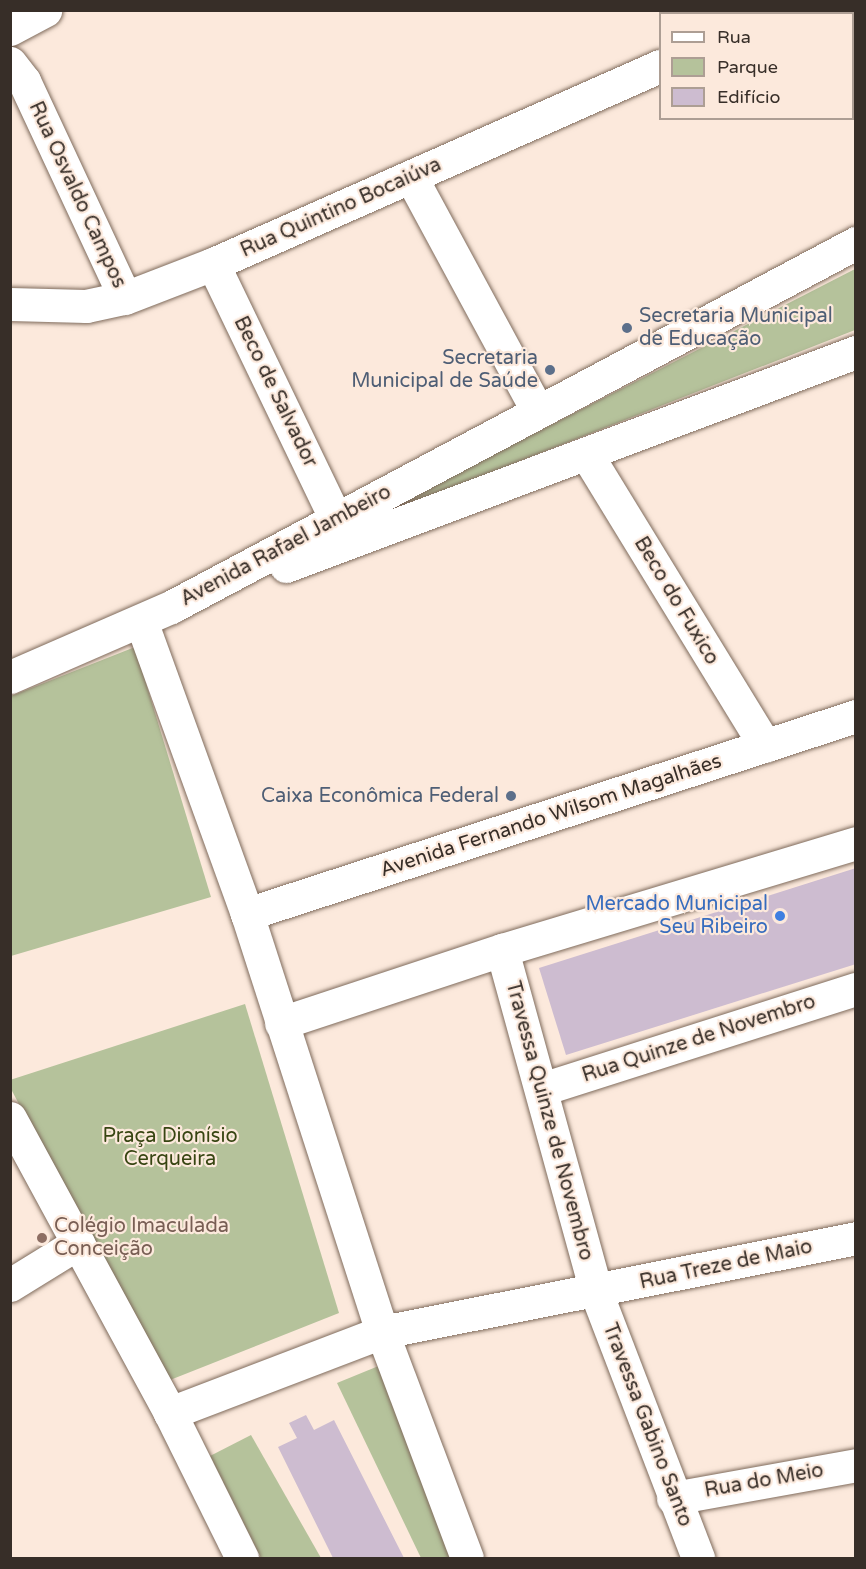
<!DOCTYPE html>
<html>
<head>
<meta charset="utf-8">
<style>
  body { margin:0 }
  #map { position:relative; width:866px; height:1569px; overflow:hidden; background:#fce9dc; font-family:"Varela Round",sans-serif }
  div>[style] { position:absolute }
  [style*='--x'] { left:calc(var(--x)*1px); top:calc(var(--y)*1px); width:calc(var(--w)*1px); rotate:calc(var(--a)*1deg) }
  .green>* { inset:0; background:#b5c29b }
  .building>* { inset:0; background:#cdbcd0 }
  .roads { filter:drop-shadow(0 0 2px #7f6b5c) drop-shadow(0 0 2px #7f6b5c) }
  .minor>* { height:33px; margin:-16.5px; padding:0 16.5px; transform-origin:16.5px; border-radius:16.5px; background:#fff }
  .major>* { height:33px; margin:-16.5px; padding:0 16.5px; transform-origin:16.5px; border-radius:16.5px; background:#fff }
  .dots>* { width:16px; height:16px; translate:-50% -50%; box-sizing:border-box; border:3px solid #fce9dc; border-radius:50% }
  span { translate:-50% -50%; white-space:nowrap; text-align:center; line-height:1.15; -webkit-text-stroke:4.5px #fce9dc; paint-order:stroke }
  .street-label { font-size:20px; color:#372e28 }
  .service-label { font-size:20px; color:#4e5e75 }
  .left { translate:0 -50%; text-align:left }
  .right { translate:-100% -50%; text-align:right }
  .shop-label { font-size:20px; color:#366cbe }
  .park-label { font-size:20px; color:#374512 }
  .education-label { font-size:20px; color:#785e54 }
  .frame { position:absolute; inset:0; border:12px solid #372e28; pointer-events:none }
  .legend { position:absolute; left:659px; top:12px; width:195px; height:108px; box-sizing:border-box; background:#fce9dc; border:2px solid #ad9e94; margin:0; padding:8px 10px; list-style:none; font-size:18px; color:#372e28 }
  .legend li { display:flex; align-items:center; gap:12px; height:30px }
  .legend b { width:30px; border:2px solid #ad9e94 }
</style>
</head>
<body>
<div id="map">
  <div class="green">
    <div style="clip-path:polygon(855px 269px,855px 330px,354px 526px)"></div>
    <div style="clip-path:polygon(135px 647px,211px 897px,11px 956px,11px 696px)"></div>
    <div style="clip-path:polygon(245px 1004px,339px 1313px,165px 1382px,11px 1089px,10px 1080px)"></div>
    <div style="clip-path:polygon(381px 1365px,450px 1558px,421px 1558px,337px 1383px)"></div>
    <div style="clip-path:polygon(251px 1435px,321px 1558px,261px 1558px,210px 1456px)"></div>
  </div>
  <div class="building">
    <div style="clip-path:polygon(856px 868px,856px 964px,566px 1055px,539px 968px)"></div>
    <div style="clip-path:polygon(306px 1415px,314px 1430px,334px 1420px,404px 1558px,333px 1558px,278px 1447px,297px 1438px,289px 1423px)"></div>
  </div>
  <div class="roads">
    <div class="minor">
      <div style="--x:784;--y:14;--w:8;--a:-30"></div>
      <div style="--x:10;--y:29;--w:40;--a:-28"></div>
      <div style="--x:10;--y:63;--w:23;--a:52"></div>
      <div style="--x:24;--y:81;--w:239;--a:65"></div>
      <div style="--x:411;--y:177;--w:265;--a:61.6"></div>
      <div style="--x:213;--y:264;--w:284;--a:64.3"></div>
      <div style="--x:10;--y:304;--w:76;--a:1.5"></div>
      <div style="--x:86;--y:306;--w:40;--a:-12"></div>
      <div style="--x:125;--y:298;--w:94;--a:-21.1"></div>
      <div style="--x:213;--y:264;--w:489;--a:-23.9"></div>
      <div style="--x:587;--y:455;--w:341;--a:58.5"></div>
      <div style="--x:141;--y:621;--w:312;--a:70.1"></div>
      <div style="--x:247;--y:914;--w:439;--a:72.1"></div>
      <div style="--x:382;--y:1332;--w:241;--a:69.4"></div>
      <div style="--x:247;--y:914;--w:640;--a:-18.01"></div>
      <div style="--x:502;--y:950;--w:355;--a:74.6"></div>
      <div style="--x:596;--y:1292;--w:285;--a:69"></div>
      <div style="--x:281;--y:1023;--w:233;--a:-18.3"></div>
      <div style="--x:502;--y:950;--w:370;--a:-16.8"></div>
      <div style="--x:542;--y:1089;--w:330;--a:-17.7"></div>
      <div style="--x:10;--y:1118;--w:336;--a:61.5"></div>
      <div style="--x:170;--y:1413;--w:162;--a:63.6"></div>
      <div style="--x:10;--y:1285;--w:80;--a:-31.7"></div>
      <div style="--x:170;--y:1413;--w:227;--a:-20.9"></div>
      <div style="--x:382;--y:1332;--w:483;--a:-11.2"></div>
      <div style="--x:673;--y:1498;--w:186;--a:-10.2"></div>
    </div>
    <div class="major">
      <div style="--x:286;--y:566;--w:609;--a:-20.58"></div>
      <div style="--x:10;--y:677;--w:176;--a:-23.5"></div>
      <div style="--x:171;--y:607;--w:776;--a:-27.99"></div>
    </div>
  </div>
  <div class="dots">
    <div style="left:627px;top:328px;background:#5c6f8a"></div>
    <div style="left:550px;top:370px;background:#5c6f8a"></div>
    <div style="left:511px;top:796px;background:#5c6f8a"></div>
    <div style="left:780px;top:916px;background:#3f7fe0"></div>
    <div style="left:42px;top:1238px;background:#8d6e63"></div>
  </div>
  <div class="street-label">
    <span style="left:77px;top:195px;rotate:65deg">Rua Osvaldo Campos</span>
    <span style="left:341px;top:208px;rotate:-24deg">Rua Quintino Bocaiúva</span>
    <span style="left:275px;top:392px;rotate:64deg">Beco de Salvador</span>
    <span style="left:286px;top:546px;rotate:-28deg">Avenida Rafael Jambeiro</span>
    <span style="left:676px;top:601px;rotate:59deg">Beco do Fuxico</span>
    <span style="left:551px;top:816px;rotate:-18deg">Avenida Fernando Wilsom Magalhães</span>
    <span style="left:699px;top:1039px;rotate:-18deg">Rua Quinze de Novembro</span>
    <span style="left:549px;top:1121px;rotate:75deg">Travessa Quinze de Novembro</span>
    <span style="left:726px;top:1265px;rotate:-12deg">Rua Treze de Maio</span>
    <span style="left:647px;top:1425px;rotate:69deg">Travessa Gabino Santo</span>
    <span style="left:764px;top:1481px;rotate:-10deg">Rua do Meio</span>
  </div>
  <div class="service-label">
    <span class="left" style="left:639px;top:328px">Secretaria Municipal<br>de Educação</span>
    <span class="right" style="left:538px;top:370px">Secretaria<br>Municipal de Saúde</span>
    <span class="right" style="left:499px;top:796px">Caixa Econômica Federal</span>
  </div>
  <div class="shop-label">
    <span class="right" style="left:768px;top:916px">Mercado Municipal<br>Seu Ribeiro</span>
  </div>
  <div class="park-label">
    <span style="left:170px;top:1148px">Praça Dionísio<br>Cerqueira</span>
  </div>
  <div class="education-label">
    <span class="left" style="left:54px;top:1238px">Colégio Imaculada<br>Conceição</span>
  </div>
  <div class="frame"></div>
  <ul class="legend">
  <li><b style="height:8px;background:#fff"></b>Rua</li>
  <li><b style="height:16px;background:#b5c29b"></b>Parque</li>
  <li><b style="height:16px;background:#cdbcd0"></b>Edifício</li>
  </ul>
</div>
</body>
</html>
